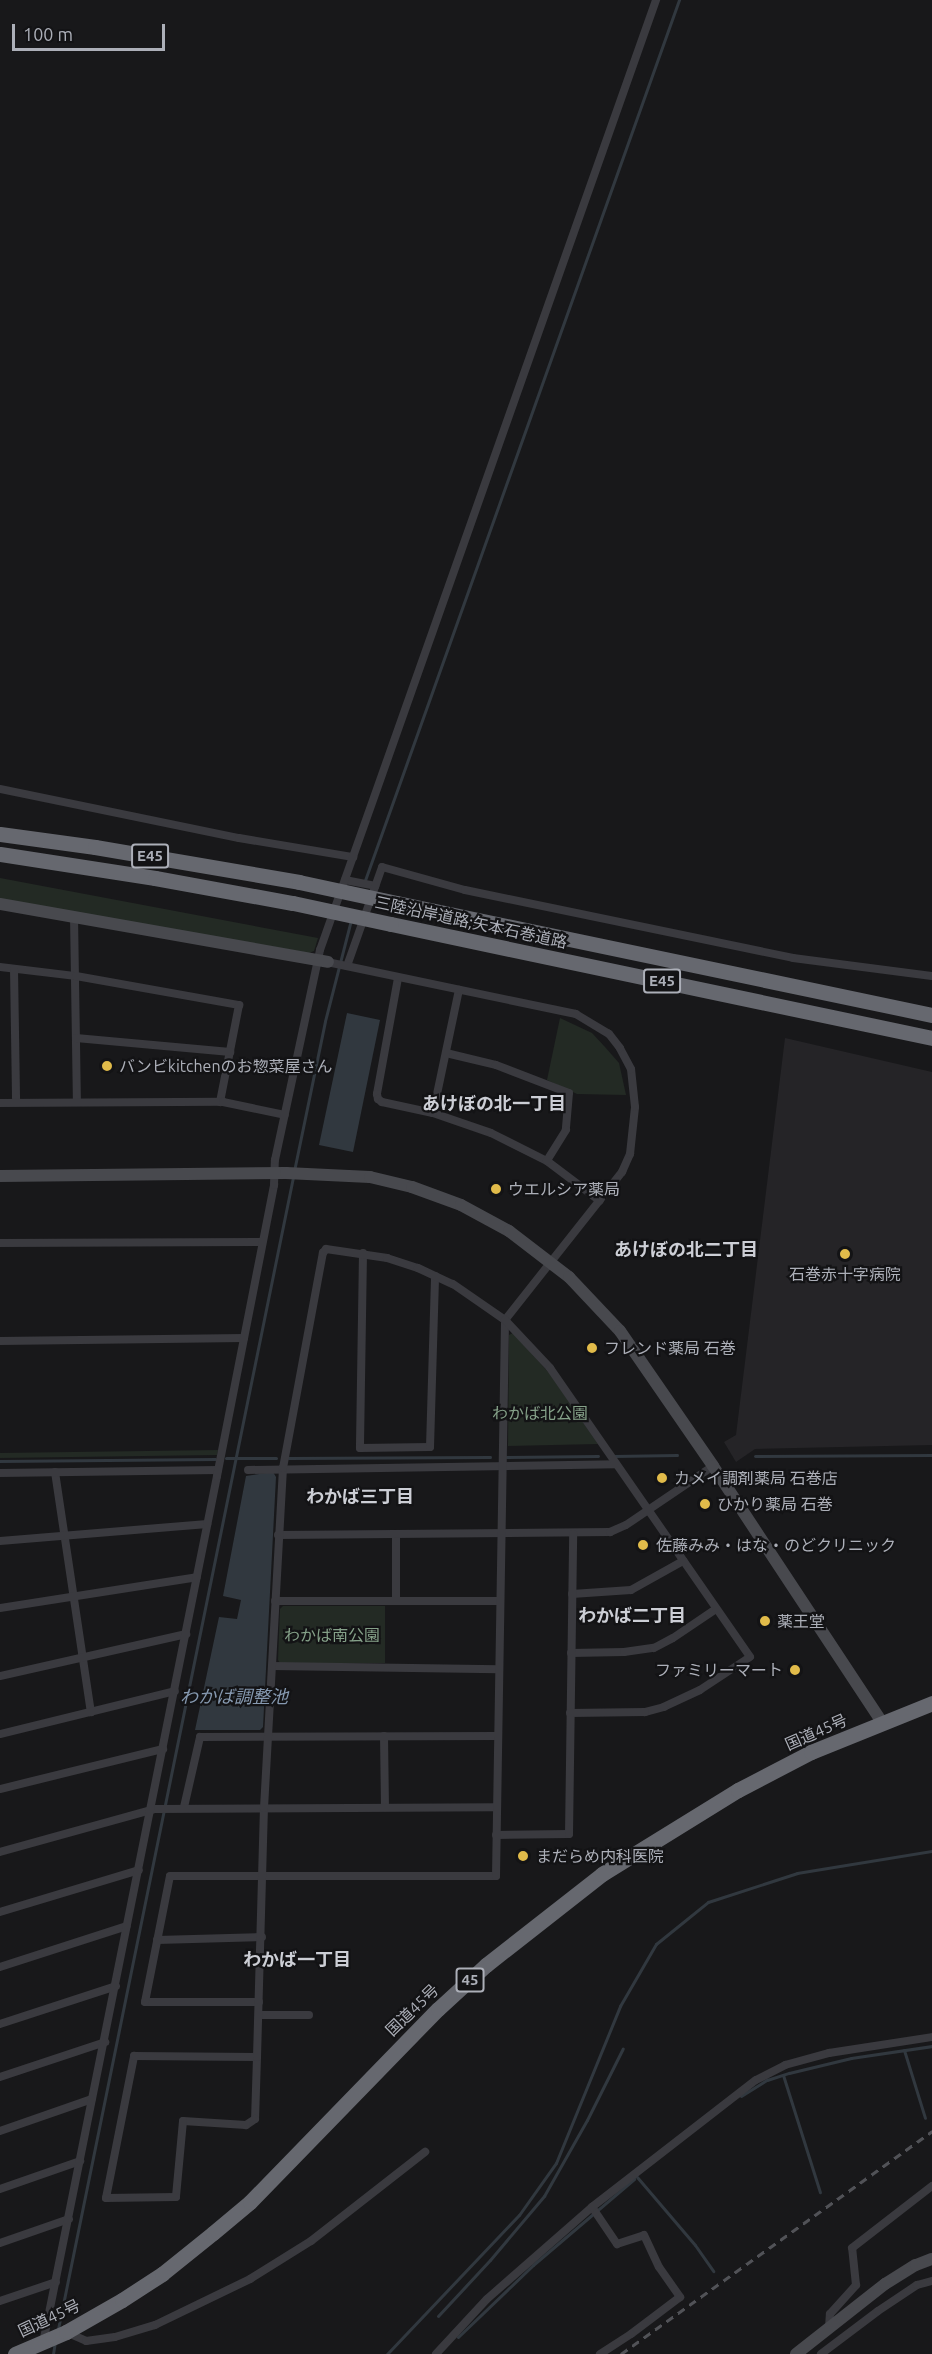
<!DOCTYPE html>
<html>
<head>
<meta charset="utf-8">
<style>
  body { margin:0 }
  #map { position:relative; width:932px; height:2354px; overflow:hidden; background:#18181a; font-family:Ubuntu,"Noto Sans JP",sans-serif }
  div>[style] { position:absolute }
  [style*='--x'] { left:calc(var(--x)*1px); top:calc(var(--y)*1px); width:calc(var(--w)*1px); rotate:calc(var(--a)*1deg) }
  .built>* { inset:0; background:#252427 }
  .green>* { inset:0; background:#232a24 }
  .water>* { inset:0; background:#31383f }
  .stream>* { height:3px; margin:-1.5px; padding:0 1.5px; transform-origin:1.5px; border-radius:1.5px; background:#31383f }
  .street>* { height:8px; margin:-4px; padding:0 4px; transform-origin:4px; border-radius:4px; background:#3a3a3f }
  .secondary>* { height:12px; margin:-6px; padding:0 6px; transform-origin:6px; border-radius:6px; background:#48494e }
  .highway>* { height:15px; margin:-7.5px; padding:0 7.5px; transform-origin:7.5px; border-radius:7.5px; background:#66686f }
  .rail>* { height:3px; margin-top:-1.5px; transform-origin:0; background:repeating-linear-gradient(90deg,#515257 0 8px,transparent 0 14px) }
  .highway-bridge>* { height:15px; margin:-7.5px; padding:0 7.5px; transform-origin:7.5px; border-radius:7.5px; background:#66686f }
  .dots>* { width:16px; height:16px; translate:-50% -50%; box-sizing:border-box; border:3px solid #131315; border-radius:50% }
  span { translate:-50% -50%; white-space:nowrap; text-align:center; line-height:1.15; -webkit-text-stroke:4.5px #131315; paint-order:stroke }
  .shield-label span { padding:2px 4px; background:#131315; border:2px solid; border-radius:4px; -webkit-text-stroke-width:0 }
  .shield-label { font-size:15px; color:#acafb8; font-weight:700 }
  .street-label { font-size:16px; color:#acafb8 }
  .poi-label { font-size:16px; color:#acafb8 }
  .left { translate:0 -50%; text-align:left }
  .right { translate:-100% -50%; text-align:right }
  .park-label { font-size:16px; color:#85a189 }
  .neighbourhood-label { font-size:18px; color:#ccced5; font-weight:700 }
  .water-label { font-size:18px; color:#8699b0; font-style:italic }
  .scale { position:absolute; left:12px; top:24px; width:153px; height:27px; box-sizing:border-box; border:3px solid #acafb8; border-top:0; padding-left:8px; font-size:18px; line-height:21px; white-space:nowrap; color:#acafb8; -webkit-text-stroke:4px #131315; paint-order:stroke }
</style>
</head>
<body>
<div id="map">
  <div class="built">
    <div style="clip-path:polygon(785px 1038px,932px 1072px,932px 1445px,755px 1449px,736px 1462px,724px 1442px,736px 1435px)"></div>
  </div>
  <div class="green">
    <div style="clip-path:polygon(0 878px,318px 938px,314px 951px,309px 953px,0 899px)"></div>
    <div style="clip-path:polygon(560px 1018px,592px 1033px,605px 1047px,619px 1063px,626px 1095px,577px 1094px,547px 1080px)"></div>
    <div style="clip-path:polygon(513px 1333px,550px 1374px,598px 1444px,508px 1446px,509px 1335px)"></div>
    <div style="clip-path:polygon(218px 1450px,217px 1455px,0 1458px,0 1453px)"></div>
    <div style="clip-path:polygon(283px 1606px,385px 1606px,385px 1663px,280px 1663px,278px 1660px,280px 1609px)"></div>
  </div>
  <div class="water">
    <div style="clip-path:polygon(347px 1013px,380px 1020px,353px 1152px,319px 1145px)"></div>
    <div style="clip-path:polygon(273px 1472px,276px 1477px,263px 1727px,260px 1730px,195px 1730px,219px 1617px,237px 1619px,241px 1600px,223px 1596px,246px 1476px)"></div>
  </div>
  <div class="stream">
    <div style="--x:364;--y:883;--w:938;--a:-70.37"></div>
    <div style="--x:294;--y:1171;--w:153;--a:-78.3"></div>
    <div style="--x:325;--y:1021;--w:104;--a:-75.6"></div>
    <div style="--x:614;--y:1456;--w:63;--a:-0.9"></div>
    <div style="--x:755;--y:1456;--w:177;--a:-0.3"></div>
    <div style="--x:506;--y:1457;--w:92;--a:-0.6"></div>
    <div style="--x:226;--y:1458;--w:50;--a:0"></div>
    <div style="--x:288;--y:1458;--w:202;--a:-0.3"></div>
    <div style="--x:0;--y:1461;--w:215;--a:-0.5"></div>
    <div style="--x:904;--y:2050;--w:71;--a:72.8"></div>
    <div style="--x:783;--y:2075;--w:123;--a:72.5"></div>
    <div style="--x:741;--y:2096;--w:31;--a:-32"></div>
    <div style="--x:767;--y:2080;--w:23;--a:-18"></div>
    <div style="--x:789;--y:2073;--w:64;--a:-13.6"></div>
    <div style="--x:851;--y:2058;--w:82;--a:-8.4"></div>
    <div style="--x:637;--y:2177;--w:89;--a:49.5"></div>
    <div style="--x:695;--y:2245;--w:32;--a:55"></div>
    <div style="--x:438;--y:2316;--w:76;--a:-47.1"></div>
    <div style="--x:490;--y:2260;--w:84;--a:-49.8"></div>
    <div style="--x:544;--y:2196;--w:87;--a:-60.5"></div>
    <div style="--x:587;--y:2120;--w:80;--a:-63.4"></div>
    <div style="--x:58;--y:2329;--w:1176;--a:-78.47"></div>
    <div style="--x:458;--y:2337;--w:104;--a:-43.8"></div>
    <div style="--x:533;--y:2265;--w:133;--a:-40.4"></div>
    <div style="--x:53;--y:2354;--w:13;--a:-81"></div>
    <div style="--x:387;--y:2354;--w:192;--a:-46.5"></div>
    <div style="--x:519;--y:2215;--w:64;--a:-54.6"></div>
    <div style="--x:556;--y:2163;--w:170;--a:-67.8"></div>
    <div style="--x:620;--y:2006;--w:72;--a:-59.9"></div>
    <div style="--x:656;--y:1944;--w:67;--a:-38.9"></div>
    <div style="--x:708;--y:1902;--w:94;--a:-18"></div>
    <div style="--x:797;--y:1873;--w:137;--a:-9.3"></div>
  </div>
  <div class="street">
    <div style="--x:0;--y:789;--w:244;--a:11.6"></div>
    <div style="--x:239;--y:838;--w:116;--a:9.5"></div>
    <div style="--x:345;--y:880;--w:31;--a:11"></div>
    <div style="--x:74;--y:916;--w:185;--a:89.1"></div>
    <div style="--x:347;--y:966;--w:105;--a:-70.5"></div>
    <div style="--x:382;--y:867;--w:86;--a:15.5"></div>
    <div style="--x:465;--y:890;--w:335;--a:11.7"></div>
    <div style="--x:793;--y:958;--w:140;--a:7.4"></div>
    <div style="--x:0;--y:967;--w:77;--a:6.8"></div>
    <div style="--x:76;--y:976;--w:166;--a:10.1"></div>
    <div style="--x:239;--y:1005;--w:99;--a:101.1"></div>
    <div style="--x:14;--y:969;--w:133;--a:89.1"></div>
    <div style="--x:398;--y:978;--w:118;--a:100.3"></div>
    <div style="--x:377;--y:1094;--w:5;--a:79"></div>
    <div style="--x:378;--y:1099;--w:5;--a:37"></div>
    <div style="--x:382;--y:1102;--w:52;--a:12.2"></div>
    <div style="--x:433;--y:1113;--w:61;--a:19"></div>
    <div style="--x:491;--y:1133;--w:63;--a:26.6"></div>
    <div style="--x:547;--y:1161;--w:66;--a:37"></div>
    <div style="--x:76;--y:1038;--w:155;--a:5.2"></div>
    <div style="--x:446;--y:1053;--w:51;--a:13.5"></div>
    <div style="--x:496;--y:1065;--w:78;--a:21"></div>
    <div style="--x:569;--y:1093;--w:37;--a:95"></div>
    <div style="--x:566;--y:1130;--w:36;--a:122"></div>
    <div style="--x:0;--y:1103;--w:223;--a:-0.3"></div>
    <div style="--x:223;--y:1102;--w:63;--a:11.8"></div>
    <div style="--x:433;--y:1113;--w:126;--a:-78.1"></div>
    <div style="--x:0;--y:1243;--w:262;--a:-0.2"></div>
    <div style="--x:363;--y:1253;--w:195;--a:90.9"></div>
    <div style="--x:360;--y:1448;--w:70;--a:-0.8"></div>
    <div style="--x:430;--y:1447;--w:171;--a:-88.3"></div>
    <div style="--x:0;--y:1341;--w:244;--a:-0.7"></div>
    <div style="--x:248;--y:1470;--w:368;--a:-0.9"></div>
    <div style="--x:55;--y:1472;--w:243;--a:81.5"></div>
    <div style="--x:0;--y:1473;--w:218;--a:-0.8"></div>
    <div style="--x:396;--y:1534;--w:66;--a:90"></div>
    <div style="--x:278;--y:1535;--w:332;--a:-0.5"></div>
    <div style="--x:610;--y:1532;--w:17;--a:-24"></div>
    <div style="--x:626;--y:1525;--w:105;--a:-34.1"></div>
    <div style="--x:0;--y:1541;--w:208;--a:-4.7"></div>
    <div style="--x:572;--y:1594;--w:59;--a:-3.9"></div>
    <div style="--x:631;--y:1590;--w:60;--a:-29.1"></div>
    <div style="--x:275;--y:1601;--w:225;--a:0"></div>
    <div style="--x:0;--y:1608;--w:199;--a:-8.9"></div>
    <div style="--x:571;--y:1653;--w:53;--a:-1.1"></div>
    <div style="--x:624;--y:1652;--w:30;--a:-8"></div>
    <div style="--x:654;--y:1648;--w:21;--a:-28"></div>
    <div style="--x:673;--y:1638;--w:52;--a:-34"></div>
    <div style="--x:272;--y:1666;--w:227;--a:0.8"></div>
    <div style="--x:0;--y:1676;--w:191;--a:-12.7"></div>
    <div style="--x:0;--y:1734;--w:180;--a:-13.8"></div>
    <div style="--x:384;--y:1736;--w:71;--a:89.2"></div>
    <div style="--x:0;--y:1789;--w:168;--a:-13.8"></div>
    <div style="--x:184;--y:1807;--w:72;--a:-77.1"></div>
    <div style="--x:200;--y:1737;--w:298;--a:-0.2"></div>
    <div style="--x:496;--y:1835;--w:73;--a:-0.8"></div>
    <div style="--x:569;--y:1834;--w:300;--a:-89.2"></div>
    <div style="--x:0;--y:1852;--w:161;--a:-15.5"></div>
    <div style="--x:155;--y:1809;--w:342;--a:-0.3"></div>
    <div style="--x:0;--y:1912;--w:145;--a:-16.8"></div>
    <div style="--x:157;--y:1940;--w:105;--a:-1.6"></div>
    <div style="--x:0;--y:1967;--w:133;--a:-17.9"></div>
    <div style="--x:259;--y:2002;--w:114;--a:180"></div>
    <div style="--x:145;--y:2002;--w:128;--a:-78.8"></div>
    <div style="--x:170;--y:1876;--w:326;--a:0"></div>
    <div style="--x:496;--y:1876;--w:556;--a:-89.07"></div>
    <div style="--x:505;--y:1320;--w:189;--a:-51.7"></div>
    <div style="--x:622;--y:1172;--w:20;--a:-66"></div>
    <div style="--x:630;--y:1154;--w:47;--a:-83.9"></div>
    <div style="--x:635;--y:1107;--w:38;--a:-96"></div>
    <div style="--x:631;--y:1069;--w:24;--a:-118"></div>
    <div style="--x:620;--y:1048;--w:18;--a:-128"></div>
    <div style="--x:609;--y:1034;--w:39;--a:-149"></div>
    <div style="--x:576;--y:1014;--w:253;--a:-168.2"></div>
    <div style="--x:259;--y:2015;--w:50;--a:0"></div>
    <div style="--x:0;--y:2024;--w:122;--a:-18.1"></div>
    <div style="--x:257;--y:2057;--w:62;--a:91.8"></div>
    <div style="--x:255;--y:2119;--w:11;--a:146"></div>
    <div style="--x:246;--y:2125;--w:63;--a:-176.4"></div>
    <div style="--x:183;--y:2121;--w:76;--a:95.3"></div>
    <div style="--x:176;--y:2197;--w:70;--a:179.2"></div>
    <div style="--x:106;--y:2198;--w:145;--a:-78.8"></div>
    <div style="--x:134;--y:2056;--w:123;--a:0.5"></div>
    <div style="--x:257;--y:2057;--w:249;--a:-88.4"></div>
    <div style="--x:264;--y:1808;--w:341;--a:-86.8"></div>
    <div style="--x:283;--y:1468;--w:219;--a:-79.5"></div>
    <div style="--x:323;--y:1253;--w:5;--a:-53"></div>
    <div style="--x:326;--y:1249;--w:62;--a:8.4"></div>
    <div style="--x:387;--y:1258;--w:33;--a:18"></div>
    <div style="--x:418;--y:1268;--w:38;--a:25"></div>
    <div style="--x:453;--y:1284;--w:63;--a:34.7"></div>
    <div style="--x:505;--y:1320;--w:66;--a:46.8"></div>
    <div style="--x:550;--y:1368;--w:351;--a:55.3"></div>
    <div style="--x:750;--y:1657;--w:60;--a:146.6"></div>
    <div style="--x:700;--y:1690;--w:40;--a:155"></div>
    <div style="--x:664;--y:1707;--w:20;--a:165"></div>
    <div style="--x:645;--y:1712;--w:75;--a:179.2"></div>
    <div style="--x:0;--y:2077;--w:111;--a:-18.4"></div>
    <div style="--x:0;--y:2131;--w:97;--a:-19.2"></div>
    <div style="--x:0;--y:2189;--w:85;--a:-19.3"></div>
    <div style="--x:592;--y:2207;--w:45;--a:56"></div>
    <div style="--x:617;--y:2244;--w:28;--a:-18"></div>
    <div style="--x:644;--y:2235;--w:35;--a:65"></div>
    <div style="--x:659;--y:2267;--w:37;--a:55"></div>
    <div style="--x:680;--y:2297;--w:61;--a:142.9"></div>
    <div style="--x:631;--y:2334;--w:37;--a:147"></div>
    <div style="--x:0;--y:2243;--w:73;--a:-19.2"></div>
    <div style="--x:0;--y:2301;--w:59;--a:-18.7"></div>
    <div style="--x:829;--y:2327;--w:13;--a:-86"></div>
    <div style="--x:830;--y:2314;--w:39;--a:-48"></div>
    <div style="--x:856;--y:2285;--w:37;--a:-96"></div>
    <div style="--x:852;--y:2248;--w:101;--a:-37.8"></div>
    <div style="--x:66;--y:2332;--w:22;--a:24"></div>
    <div style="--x:86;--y:2341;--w:29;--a:-8"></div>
    <div style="--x:115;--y:2337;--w:42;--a:-16.7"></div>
    <div style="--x:155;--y:2325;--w:106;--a:-25.8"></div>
    <div style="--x:250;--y:2279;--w:72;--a:-31.9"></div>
    <div style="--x:311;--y:2241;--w:145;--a:-38"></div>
    <div style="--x:43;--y:2343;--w:884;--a:-78.65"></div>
    <div style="--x:217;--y:1476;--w:297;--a:-78.9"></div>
    <div style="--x:274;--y:1185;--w:25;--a:-88"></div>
    <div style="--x:275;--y:1160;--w:215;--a:-77.9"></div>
    <div style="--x:320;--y:950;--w:1008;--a:-70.52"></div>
    <div style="--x:436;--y:2354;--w:75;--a:-47.2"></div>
    <div style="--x:487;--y:2299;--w:140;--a:-41.2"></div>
    <div style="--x:592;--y:2207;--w:207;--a:-37.8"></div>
    <div style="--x:756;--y:2080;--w:33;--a:-27"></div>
    <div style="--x:785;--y:2065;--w:46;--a:-15.3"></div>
    <div style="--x:829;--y:2053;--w:104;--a:-8.8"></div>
    <div style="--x:821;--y:2354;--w:71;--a:-37"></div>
    <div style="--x:878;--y:2311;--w:47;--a:-33.7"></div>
    <div style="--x:917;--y:2285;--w:16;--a:-15"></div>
  </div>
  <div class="secondary">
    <div style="--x:0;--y:904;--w:333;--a:10"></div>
    <div style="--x:0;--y:1176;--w:286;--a:-0.6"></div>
    <div style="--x:286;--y:1173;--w:84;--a:2.7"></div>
    <div style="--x:370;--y:1177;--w:43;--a:13.4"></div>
    <div style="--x:412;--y:1187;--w:52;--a:20.2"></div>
    <div style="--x:461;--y:1205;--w:55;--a:28.4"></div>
    <div style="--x:509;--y:1231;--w:76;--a:37.5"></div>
    <div style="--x:569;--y:1277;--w:74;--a:46.6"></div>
    <div style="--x:620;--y:1331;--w:164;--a:55.4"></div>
    <div style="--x:713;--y:1466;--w:307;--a:56.6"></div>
    <div style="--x:796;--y:2354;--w:113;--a:-38.2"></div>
    <div style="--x:885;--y:2284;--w:36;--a:-32"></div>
    <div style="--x:916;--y:2265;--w:17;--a:-21"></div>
  </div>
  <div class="highway">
    <div style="--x:0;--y:834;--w:96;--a:7.8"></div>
    <div style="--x:95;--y:847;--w:207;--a:9.7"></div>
    <div style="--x:0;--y:854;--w:157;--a:8.8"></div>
    <div style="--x:155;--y:878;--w:140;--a:10.3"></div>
    <div style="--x:397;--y:903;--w:547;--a:11.82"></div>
    <div style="--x:391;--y:924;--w:553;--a:11.9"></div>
    <div style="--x:15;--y:2354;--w:56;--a:-23.3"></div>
    <div style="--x:66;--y:2332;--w:64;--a:-29.7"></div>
    <div style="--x:122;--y:2300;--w:48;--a:-33"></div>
    <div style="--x:162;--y:2274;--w:65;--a:-38.8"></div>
    <div style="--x:213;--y:2233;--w:48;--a:-40"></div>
    <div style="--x:250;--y:2202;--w:269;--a:-45.8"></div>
    <div style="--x:438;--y:2009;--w:65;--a:-42.5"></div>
    <div style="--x:486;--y:1965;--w:147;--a:-38.1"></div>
    <div style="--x:602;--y:1874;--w:160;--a:-31.7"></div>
    <div style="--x:738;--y:1790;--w:82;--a:-27.5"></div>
    <div style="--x:811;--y:1752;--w:131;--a:-22"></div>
  </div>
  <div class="rail">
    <div style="--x:621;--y:2354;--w:383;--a:-35.6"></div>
  </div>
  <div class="highway-bridge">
    <div style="--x:299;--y:882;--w:100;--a:12.1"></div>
    <div style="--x:293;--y:903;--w:100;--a:12.1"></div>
  </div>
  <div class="dots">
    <div style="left:107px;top:1066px;background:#e1bb4a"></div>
    <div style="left:496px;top:1189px;background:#e1bb4a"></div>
    <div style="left:845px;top:1254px;background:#e1bb4a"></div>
    <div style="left:592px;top:1348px;background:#e1bb4a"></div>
    <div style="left:662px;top:1478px;background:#e1bb4a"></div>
    <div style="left:705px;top:1504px;background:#e1bb4a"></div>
    <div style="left:643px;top:1545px;background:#e1bb4a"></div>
    <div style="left:765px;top:1621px;background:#e1bb4a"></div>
    <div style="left:795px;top:1670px;background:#e1bb4a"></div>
    <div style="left:523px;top:1856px;background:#e1bb4a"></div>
  </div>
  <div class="shield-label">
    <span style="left:150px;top:856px">E45</span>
    <span style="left:662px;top:981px">E45</span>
    <span style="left:470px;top:1980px">45</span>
  </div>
  <div class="street-label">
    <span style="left:471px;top:922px;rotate:12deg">三陸沿岸道路;矢本石巻道路</span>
    <span style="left:816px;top:1732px;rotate:-24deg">国道45号</span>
    <span style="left:412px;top:2010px;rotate:-44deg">国道45号</span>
    <span style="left:49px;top:2318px;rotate:-25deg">国道45号</span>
  </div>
  <div class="poi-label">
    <span class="left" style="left:119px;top:1066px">バンビkitchenのお惣菜屋さん</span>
    <span class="left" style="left:508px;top:1189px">ウエルシア薬局</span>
    <span style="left:845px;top:1274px">石巻赤十字病院</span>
    <span class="left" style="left:604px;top:1348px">フレンド薬局 石巻</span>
    <span class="left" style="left:674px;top:1478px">カメイ調剤薬局 石巻店</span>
    <span class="left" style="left:717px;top:1504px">ひかり薬局 石巻</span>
    <span class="left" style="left:656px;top:1545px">佐藤みみ・はな・のどクリニック</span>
    <span class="left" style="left:777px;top:1621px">薬王堂</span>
    <span class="right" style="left:783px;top:1670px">ファミリーマート</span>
    <span class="left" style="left:536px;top:1856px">まだらめ内科医院</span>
  </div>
  <div class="park-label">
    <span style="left:540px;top:1413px">わかば北公園</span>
    <span style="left:332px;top:1635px">わかば南公園</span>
  </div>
  <div class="neighbourhood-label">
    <span style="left:494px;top:1103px">あけぼの北一丁目</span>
    <span style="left:686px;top:1249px">あけぼの北二丁目</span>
    <span style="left:360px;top:1496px">わかば三丁目</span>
    <span style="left:632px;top:1615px">わかば二丁目</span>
    <span style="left:297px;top:1959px">わかば一丁目</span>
  </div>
  <div class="water-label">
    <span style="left:234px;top:1696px">わかば調整池</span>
  </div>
  <div class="scale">100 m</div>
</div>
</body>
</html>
